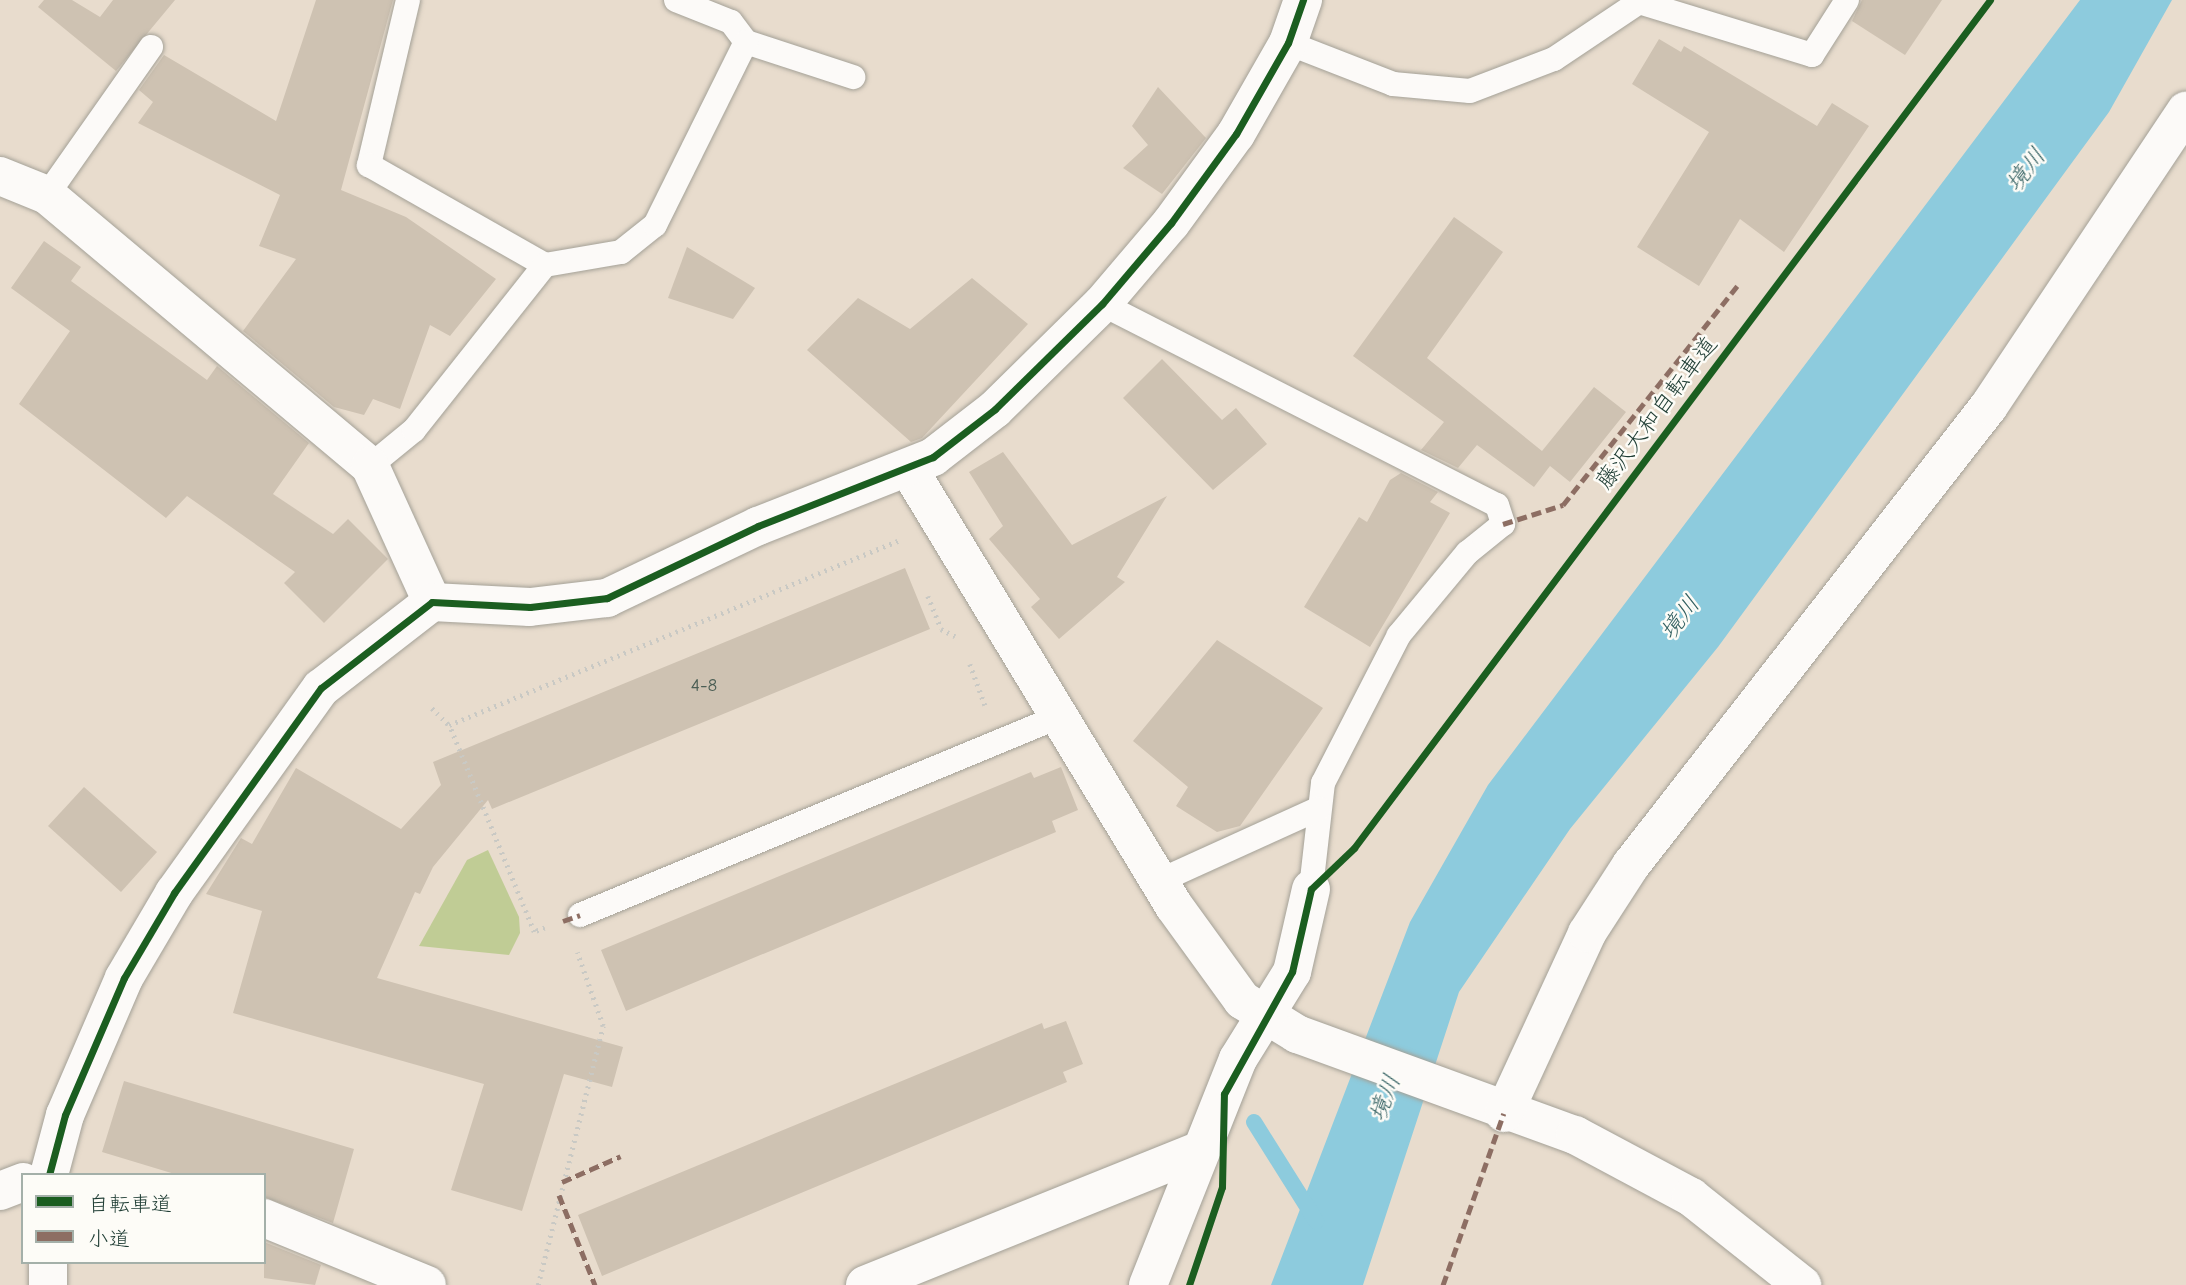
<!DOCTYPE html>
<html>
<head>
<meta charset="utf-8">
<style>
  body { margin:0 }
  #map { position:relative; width:2186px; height:1285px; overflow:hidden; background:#e8dccd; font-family:"Comic Neue","Klee One",sans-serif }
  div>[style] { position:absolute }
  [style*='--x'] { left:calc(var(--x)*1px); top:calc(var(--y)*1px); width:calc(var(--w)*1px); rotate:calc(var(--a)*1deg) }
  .green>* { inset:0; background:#c0cc95 }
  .water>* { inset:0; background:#8dcbdd }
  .stream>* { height:16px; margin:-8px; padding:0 8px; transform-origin:8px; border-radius:8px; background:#8dcbdd }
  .building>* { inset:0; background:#cec2b2 }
  .path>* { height:4.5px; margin-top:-2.25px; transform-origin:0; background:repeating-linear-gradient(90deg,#c9c9c4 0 2px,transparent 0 7px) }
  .roads { filter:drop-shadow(0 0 2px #a4a197) drop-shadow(0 0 2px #a4a197) }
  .service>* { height:24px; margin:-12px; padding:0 12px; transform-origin:12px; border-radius:12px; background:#fcfaf8 }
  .minor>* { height:38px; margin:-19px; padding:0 19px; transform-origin:19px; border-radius:19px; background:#fcfaf8 }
  .quiet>* { height:5px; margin-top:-2.5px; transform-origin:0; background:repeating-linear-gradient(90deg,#8d6e63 0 10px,transparent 0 15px) }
  .cycleway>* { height:7px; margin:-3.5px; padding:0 3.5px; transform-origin:3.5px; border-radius:3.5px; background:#1b5e20 }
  span { translate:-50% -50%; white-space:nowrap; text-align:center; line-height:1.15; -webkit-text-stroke:5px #fdfcf7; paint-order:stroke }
  .number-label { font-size:19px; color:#4b5e54 }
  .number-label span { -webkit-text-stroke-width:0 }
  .street-label { font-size:23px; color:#1f3d34 }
  .water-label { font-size:24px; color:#315f60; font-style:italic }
  .legend { position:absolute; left:21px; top:1173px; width:245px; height:91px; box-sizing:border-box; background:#fdfcf7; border:2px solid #a4b0a9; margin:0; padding:9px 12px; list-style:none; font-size:21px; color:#1f3d34 }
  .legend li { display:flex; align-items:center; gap:14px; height:35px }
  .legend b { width:35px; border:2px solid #a4b0a9 }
</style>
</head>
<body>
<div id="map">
  <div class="green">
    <div style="clip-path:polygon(488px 850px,519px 917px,520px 933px,509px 955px,419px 946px,467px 860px)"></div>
  </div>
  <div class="water">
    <div style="clip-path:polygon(2080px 0,2172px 0,2109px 112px,1718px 647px,1570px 829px,1459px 992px,1363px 1285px,1271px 1285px,1410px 922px,1488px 785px)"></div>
  </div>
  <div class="stream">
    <div style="--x:1254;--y:1122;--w:117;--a:57.9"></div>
  </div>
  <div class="building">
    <div style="clip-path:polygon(44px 0,72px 0,100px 17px,113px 0,175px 0,116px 71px,38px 7px)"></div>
    <div style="clip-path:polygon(316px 0,393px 0,341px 190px,406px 217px,496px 279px,450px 336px,430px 325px,400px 409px,373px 399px,364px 415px,334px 407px,243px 331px,296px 259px,259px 246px,280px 195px,138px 123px,153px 102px,139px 90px,164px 55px,276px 121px)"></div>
    <div style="clip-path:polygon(1862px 0,1942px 0,1905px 55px,1852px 21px)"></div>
    <div style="clip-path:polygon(1659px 39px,1681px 52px,1684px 46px,1817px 126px,1832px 103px,1869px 126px,1784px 252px,1740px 219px,1699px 286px,1637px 247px,1709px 132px,1632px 84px)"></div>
    <div style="clip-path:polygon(1158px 87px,1206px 138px,1162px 194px,1123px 168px,1148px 145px,1132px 126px)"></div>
    <div style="clip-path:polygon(1454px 217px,1503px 252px,1427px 358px,1542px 451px,1594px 387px,1626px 412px,1570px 482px,1550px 466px,1534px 487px,1477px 445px,1458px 468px,1421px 450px,1444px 422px,1353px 356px)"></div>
    <div style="clip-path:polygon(44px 241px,81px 267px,71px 281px,207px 380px,217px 366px,309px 443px,273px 494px,333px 534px,348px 519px,388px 559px,324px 623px,284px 583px,295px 572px,187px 496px,166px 518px,19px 404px,70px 331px,11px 288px)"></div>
    <div style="clip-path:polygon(687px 247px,755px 288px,733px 319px,668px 298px)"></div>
    <div style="clip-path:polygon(972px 278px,1028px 324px,922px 438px,911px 442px,807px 350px,858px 298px,910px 329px)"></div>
    <div style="clip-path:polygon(1162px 359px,1222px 420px,1236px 408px,1267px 444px,1213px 490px,1123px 398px)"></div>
    <div style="clip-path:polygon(1003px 452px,1072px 545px,1167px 496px,1117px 577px,1125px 582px,1059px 639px,1031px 607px,1040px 599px,989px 539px,1003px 526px,969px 472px)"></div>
    <div style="clip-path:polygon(1401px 473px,1438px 492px,1430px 502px,1450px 513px,1370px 647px,1304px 607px,1359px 517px,1367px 522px,1390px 480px)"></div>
    <div style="clip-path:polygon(905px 568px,930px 629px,492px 809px,488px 800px,433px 867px,420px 894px,415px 892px,377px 978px,623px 1047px,612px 1087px,564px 1074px,522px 1211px,451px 1190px,484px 1084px,233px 1013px,262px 911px,206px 894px,241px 838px,252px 844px,296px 768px,401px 829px,441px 785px,433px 762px)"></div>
    <div style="clip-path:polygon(1217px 640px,1323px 708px,1240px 826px,1217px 832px,1176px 806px,1188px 787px,1133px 741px)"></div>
    <div style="clip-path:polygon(1061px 767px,1078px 810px,1052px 821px,1056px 832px,626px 1011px,601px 950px,1031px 772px,1034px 778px)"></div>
    <div style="clip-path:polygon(84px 787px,157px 852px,121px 892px,48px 826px)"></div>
    <div style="clip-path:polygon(1066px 1021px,1083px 1064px,1063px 1072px,1067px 1082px,602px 1276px,578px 1215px,1042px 1023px,1044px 1029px)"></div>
    <div style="clip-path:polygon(124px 1081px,354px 1149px,333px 1223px,264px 1197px,264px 1175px,178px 1175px,102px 1152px)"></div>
    <div style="clip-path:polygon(264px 1242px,321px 1265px,315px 1285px,264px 1278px)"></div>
  </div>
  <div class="path">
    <div style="--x:928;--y:596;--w:35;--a:68"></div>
    <div style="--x:941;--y:629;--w:16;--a:27"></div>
    <div style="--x:970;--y:664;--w:44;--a:69.9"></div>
    <div style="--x:432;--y:708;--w:24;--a:45"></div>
    <div style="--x:545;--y:928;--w:12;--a:160"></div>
    <div style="--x:534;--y:932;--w:224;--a:-112.3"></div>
    <div style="--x:449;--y:725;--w:487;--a:-22.3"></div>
    <div style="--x:538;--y:1285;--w:267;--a:-75.9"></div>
    <div style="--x:603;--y:1026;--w:78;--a:-109.4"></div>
  </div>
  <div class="roads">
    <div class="service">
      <div style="--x:408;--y:0;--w:170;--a:103.3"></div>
      <div style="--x:369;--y:165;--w:202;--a:29.6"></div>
      <div style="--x:676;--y:0;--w:59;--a:21.8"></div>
      <div style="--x:731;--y:22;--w:25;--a:53"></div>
      <div style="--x:746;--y:42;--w:113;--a:18.1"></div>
      <div style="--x:1288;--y:43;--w:113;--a:21.3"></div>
      <div style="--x:1393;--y:84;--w:77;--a:5.2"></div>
      <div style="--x:1470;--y:91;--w:90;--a:-20.9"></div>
      <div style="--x:1554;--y:59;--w:102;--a:-33.8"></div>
      <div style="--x:1639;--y:2;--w:181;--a:17"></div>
      <div style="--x:1812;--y:55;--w:65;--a:-57.5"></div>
      <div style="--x:47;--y:195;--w:181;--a:-54.9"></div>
      <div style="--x:1102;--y:304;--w:443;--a:27"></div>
      <div style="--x:1497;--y:505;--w:20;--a:72"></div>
      <div style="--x:1503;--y:524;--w:46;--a:141.1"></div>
      <div style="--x:1467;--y:553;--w:107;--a:129.7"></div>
      <div style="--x:1399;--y:635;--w:166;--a:117.2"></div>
      <div style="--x:1323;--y:783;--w:107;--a:96.5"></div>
      <div style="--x:370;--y:466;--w:57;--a:-39.3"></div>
      <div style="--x:414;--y:430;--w:211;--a:-51.6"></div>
      <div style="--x:545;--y:265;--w:77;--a:-9.7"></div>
      <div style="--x:621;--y:252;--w:43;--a:-38.5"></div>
      <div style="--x:655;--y:225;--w:204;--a:-63.6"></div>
      <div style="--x:1159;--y:881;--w:175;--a:-24.4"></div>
      <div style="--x:580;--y:915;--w:517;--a:-22.5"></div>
    </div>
    <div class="minor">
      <div style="--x:0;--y:176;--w:51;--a:22"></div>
      <div style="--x:47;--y:195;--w:422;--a:40"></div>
      <div style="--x:370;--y:466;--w:149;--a:65.5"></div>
      <div style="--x:910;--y:471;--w:509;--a:58.75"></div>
      <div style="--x:1174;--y:906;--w:116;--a:54.1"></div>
      <div style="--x:1242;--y:1000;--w:65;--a:31.7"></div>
      <div style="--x:1297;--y:1034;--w:296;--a:20"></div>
      <div style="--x:1575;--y:1135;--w:132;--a:28.1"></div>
      <div style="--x:1691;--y:1197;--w:142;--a:38.4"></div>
      <div style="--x:1504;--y:1113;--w:198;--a:-65.2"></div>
      <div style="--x:1587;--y:933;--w:81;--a:-57.1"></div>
      <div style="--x:1631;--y:865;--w:582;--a:-52.05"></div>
      <div style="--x:1989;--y:406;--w:355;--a:-56.3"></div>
      <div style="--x:49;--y:1175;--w:62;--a:-75.1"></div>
      <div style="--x:65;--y:1115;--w:149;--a:-66.7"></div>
      <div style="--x:124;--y:978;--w:99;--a:-59.5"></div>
      <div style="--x:174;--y:893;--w:252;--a:-54.4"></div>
      <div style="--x:321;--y:688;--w:140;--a:-37.8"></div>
      <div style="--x:432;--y:602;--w:98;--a:2.9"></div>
      <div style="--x:530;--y:607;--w:78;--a:-6.7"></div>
      <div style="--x:607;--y:598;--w:167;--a:-25.5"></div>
      <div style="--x:758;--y:526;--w:188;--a:-21.5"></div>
      <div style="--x:933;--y:457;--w:78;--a:-37.7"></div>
      <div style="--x:995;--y:409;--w:150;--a:-44.5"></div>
      <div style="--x:1102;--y:304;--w:106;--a:-49.6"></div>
      <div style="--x:1171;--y:223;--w:110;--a:-53.9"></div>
      <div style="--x:1236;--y:134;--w:105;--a:-60.3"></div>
      <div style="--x:1288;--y:43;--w:46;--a:-70.8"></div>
      <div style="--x:0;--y:1191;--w:25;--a:-21"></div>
      <div style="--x:264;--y:1218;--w:176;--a:22.3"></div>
      <div style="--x:48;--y:1262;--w:23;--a:90"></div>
      <div style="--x:865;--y:1285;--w:360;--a:-21.9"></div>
      <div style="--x:1148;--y:1285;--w:243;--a:-68.3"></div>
      <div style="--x:1238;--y:1059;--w:102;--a:-58.2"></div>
      <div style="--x:1292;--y:972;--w:85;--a:-77.1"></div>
    </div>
  </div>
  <div class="quiet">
    <div style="--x:1503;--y:524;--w:63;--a:-17.6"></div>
    <div style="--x:1563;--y:505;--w:283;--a:-51.5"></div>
    <div style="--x:563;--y:921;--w:18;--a:-19"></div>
    <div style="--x:562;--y:1182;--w:64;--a:-23.8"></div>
    <div style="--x:559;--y:1195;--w:97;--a:68.2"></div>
    <div style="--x:1443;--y:1285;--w:182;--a:-70.5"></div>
  </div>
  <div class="cycleway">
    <div style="--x:49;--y:1175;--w:62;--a:-75.1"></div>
    <div style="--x:65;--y:1115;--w:149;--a:-66.7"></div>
    <div style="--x:124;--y:978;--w:99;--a:-59.5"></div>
    <div style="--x:174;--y:893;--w:252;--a:-54.4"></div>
    <div style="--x:321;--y:688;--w:140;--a:-37.8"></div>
    <div style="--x:432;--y:602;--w:98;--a:2.9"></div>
    <div style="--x:530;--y:607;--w:78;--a:-6.7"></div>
    <div style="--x:607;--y:598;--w:167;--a:-25.5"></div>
    <div style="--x:758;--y:526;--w:188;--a:-21.5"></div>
    <div style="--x:933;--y:457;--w:78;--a:-37.7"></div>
    <div style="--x:995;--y:409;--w:150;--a:-44.5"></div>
    <div style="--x:1102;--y:304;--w:106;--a:-49.6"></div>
    <div style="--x:1171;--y:223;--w:110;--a:-53.9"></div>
    <div style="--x:1236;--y:134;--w:105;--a:-60.3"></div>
    <div style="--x:1288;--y:43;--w:46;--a:-70.8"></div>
    <div style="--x:1189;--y:1285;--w:103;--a:-71.4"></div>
    <div style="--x:1222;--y:1187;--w:93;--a:-88.8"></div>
    <div style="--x:1224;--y:1094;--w:140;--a:-60.9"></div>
    <div style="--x:1292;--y:972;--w:85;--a:-77.1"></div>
    <div style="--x:1311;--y:889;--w:59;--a:-43.6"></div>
    <div style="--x:1354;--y:848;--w:1060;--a:-53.13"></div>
  </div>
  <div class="number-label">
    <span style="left:704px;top:686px">4-8</span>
  </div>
  <div class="street-label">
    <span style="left:1657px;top:413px;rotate:-53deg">藤沢大和自転車道</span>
  </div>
  <div class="water-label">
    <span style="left:2026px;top:170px;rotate:-52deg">境川</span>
    <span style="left:1680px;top:618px;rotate:-52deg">境川</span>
    <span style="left:1385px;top:1098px;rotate:-69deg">境川</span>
  </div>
  <ul class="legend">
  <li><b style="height:9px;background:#1b5e20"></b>自転車道</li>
  <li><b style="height:9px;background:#8d6e63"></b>小道</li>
  </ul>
</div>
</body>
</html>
